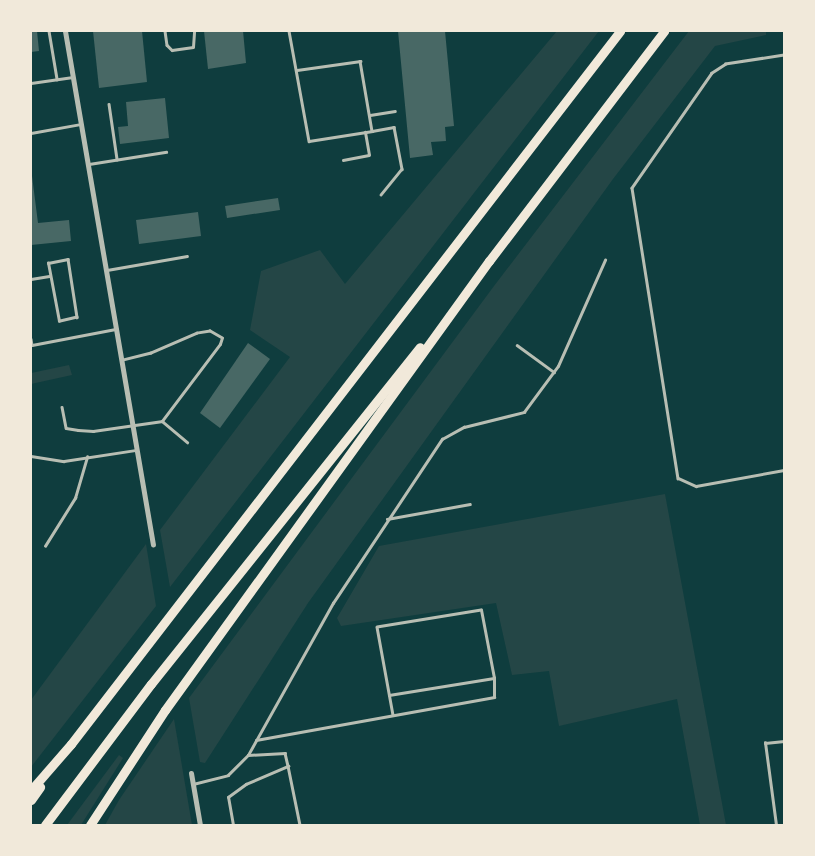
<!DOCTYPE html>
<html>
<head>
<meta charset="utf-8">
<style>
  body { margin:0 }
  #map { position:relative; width:815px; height:856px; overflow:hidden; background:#0f3d3e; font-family:"Exo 2",sans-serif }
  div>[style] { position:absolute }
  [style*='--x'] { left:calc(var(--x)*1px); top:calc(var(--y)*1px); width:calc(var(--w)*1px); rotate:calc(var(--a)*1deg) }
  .green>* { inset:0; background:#244646 }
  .building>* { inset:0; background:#486865 }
  .service>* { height:2.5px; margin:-1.25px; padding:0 1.25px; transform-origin:1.25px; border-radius:1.25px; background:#b8beb3 }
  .minor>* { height:5px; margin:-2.5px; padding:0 2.5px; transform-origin:2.5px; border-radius:2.5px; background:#b8beb3 }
  .motorway>* { height:9px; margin:-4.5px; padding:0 4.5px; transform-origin:4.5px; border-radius:4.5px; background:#f1e9da }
  span { translate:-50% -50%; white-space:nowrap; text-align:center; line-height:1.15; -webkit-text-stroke:5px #f1e9da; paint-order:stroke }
  .frame { position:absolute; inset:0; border:32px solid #f1e9da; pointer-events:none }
</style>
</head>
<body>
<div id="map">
  <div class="green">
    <div style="clip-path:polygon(557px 31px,599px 31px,170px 587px,160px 530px,290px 357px,250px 330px,261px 271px,320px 250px,345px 284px)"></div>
    <div style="clip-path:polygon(689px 31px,766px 31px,766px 35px,715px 46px,613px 179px,308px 603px,205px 763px,200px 762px,189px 698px,494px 286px)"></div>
    <div style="clip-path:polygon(69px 365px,72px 375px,31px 384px,31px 373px)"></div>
    <div style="clip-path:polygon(665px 494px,726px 825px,700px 825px,677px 699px,559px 726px,549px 671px,512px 675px,496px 603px,341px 626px,337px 618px,379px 546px)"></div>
    <div style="clip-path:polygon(146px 544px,156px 606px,31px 767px,31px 700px)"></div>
    <div style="clip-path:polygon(174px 719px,192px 825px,105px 825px,119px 800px)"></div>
    <div style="clip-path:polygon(119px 755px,123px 758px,81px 825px,67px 825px)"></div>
  </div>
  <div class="building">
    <div style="clip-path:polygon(31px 31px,37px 31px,39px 51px,31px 52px)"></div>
    <div style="clip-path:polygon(93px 31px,142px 31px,147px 82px,99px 88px)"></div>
    <div style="clip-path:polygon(204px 31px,243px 31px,246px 63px,208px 69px)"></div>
    <div style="clip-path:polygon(398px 31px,445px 31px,454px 126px,445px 127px,446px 141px,431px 142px,433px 155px,410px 158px)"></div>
    <div style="clip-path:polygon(165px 98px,169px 138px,120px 144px,118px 127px,128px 126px,126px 102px)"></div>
    <div style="clip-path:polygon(31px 168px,38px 223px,69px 220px,71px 241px,31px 245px)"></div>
    <div style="clip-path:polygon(278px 198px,280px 210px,227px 218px,225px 206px)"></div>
    <div style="clip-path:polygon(198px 212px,201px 236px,139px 244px,136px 220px)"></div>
    <div style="clip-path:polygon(248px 343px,270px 359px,220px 428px,200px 413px)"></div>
  </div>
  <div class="service">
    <div style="--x:49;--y:31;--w:49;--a:80.5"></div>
    <div style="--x:165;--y:31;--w:14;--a:82"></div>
    <div style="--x:167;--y:45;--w:7;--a:45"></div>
    <div style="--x:172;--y:50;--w:21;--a:-8"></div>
    <div style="--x:193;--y:47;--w:16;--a:-86"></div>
    <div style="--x:289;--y:31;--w:112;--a:79.7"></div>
    <div style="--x:309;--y:141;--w:64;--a:-9"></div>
    <div style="--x:784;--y:55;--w:59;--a:171.2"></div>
    <div style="--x:726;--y:64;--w:17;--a:147"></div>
    <div style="--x:712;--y:73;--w:140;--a:124.8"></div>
    <div style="--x:632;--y:188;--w:294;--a:81"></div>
    <div style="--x:678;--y:478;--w:20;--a:24"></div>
    <div style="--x:696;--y:486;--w:89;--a:-10.3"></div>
    <div style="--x:297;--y:70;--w:64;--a:-8.1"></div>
    <div style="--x:360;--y:61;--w:71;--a:80.3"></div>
    <div style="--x:372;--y:131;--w:22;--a:-10"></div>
    <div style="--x:394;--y:127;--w:43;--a:79.2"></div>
    <div style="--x:402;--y:169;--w:33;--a:129"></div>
    <div style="--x:31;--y:83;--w:42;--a:-8.1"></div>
    <div style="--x:109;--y:104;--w:56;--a:81.7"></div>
    <div style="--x:370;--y:115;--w:25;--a:-9"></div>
    <div style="--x:31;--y:133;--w:51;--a:-10.2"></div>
    <div style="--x:343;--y:160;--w:26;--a:-11"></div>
    <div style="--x:369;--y:155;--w:23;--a:-100"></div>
    <div style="--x:89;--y:164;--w:78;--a:-8.9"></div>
    <div style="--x:68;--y:259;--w:59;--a:81.2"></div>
    <div style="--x:77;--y:317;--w:18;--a:167"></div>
    <div style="--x:59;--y:321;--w:59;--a:-100.7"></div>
    <div style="--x:48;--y:263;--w:20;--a:-11"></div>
    <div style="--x:107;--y:270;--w:81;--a:-9.9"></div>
    <div style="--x:31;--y:279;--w:18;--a:-9"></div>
    <div style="--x:31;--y:339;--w:6;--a:81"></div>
    <div style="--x:32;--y:345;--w:86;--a:-10.8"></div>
    <div style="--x:517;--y:345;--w:46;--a:36.1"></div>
    <div style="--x:62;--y:407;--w:21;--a:79"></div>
    <div style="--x:66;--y:428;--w:12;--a:9"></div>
    <div style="--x:78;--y:430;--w:15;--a:4"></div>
    <div style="--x:93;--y:431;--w:70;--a:-8.2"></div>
    <div style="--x:162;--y:421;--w:96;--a:-53"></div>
    <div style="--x:220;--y:344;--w:6;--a:-72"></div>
    <div style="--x:222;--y:338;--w:14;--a:-150"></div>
    <div style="--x:210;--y:331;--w:13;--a:171"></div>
    <div style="--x:197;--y:333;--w:50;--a:156.5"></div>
    <div style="--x:151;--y:353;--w:30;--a:166"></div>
    <div style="--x:162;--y:421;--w:33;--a:40"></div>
    <div style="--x:31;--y:456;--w:33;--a:9"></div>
    <div style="--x:64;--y:461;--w:73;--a:-8.7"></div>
    <div style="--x:387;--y:519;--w:84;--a:-10.2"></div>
    <div style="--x:45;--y:546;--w:57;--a:-58"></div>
    <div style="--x:75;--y:498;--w:43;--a:-73.7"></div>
    <div style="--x:389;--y:695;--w:106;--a:-9.2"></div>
    <div style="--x:256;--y:740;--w:242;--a:-10.2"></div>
    <div style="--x:494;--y:697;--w:19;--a:-90"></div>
    <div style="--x:494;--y:678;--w:69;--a:-100.8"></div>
    <div style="--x:481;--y:610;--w:105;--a:170.7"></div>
    <div style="--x:377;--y:627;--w:89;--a:79.7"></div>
    <div style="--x:248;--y:755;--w:37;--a:-3"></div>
    <div style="--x:285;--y:753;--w:13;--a:77"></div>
    <div style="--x:193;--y:784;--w:36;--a:-14"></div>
    <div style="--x:228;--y:775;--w:28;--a:-45"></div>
    <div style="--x:248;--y:755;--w:174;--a:-60.8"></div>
    <div style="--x:333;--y:603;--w:197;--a:-56.4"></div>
    <div style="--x:442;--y:439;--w:25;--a:-29"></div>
    <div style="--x:464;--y:427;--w:62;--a:-14"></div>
    <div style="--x:524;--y:412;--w:57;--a:-53.5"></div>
    <div style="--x:558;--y:366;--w:116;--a:-66.1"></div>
    <div style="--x:233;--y:825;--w:28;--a:-100"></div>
    <div style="--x:228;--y:797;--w:22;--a:-36"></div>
    <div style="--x:246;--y:784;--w:46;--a:-23.2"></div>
    <div style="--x:288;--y:766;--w:60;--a:78.5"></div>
    <div style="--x:776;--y:825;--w:83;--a:-97.6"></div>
    <div style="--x:765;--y:743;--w:19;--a:-6"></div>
  </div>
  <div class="minor">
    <div style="--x:65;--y:31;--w:521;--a:80.28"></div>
    <div style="--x:191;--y:773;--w:53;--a:80.2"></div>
  </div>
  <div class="motorway">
    <div style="--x:31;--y:790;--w:61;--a:-49"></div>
    <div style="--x:71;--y:744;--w:900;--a:-52.4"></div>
    <div style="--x:31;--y:800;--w:16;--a:-55"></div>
    <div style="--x:45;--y:825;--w:176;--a:-53.1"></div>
    <div style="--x:151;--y:684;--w:431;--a:-51.4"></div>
    <div style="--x:90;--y:825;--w:137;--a:-56.9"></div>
    <div style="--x:165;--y:710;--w:554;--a:-54.19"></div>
    <div style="--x:489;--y:261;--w:289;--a:-52.7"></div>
  </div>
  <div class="frame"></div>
</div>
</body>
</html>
